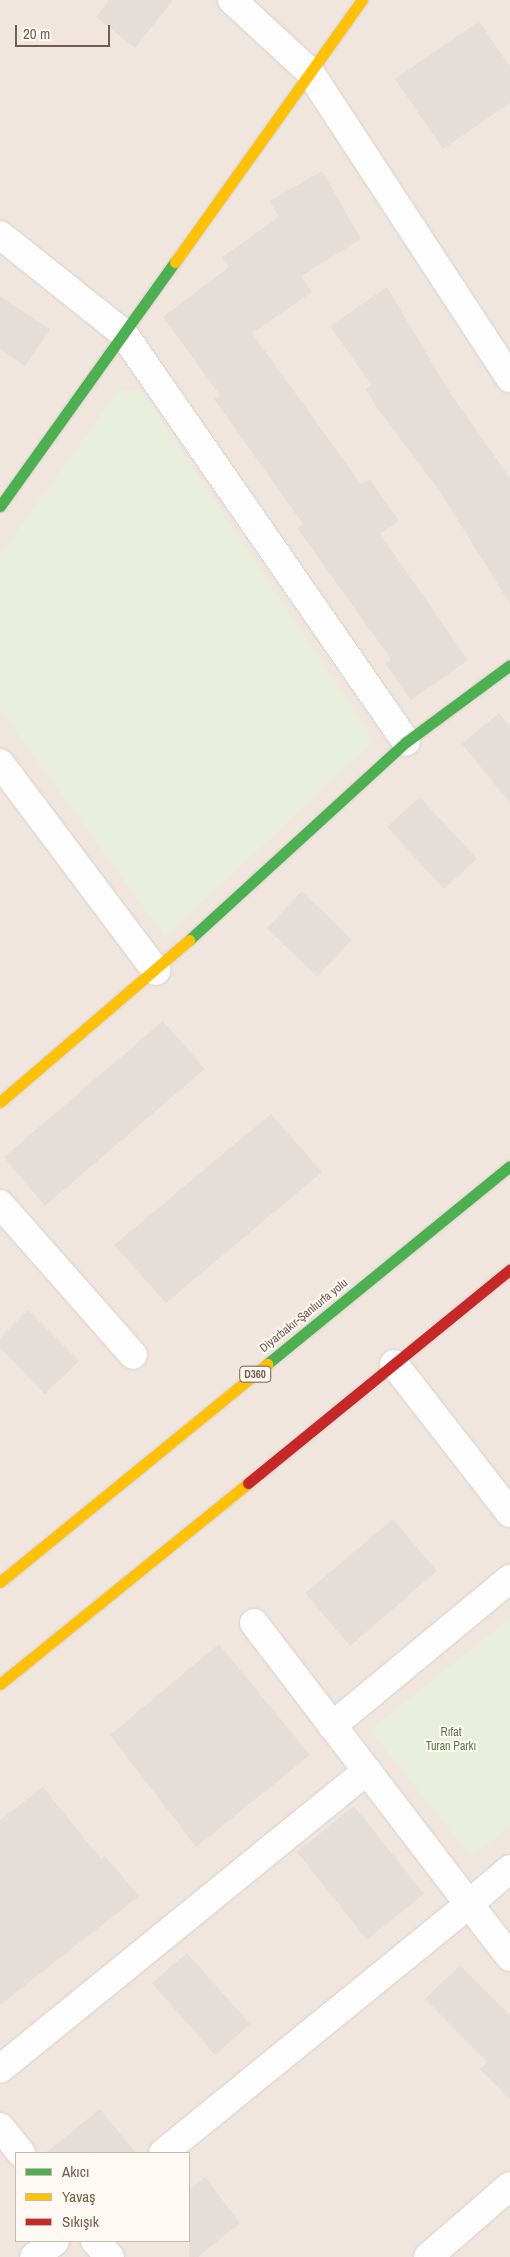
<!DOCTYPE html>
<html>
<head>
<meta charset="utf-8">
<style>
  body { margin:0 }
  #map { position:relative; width:510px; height:2257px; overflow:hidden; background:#f8f4f0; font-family:"Archivo Narrow",sans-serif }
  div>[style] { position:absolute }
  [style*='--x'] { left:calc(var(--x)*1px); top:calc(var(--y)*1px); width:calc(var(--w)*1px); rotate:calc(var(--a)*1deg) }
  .residential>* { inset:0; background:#f0e6de }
  .green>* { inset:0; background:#e7eedc }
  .building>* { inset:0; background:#e5ddd7 }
  .roads { filter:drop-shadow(0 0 1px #d5d0cb) drop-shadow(0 0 1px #d5d0cb) }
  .street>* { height:28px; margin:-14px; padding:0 14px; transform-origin:14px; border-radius:14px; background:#fefdfd }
  .fast>* { height:11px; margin:-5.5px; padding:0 5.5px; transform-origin:5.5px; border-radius:5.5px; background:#4caf50 }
  .slow>* { height:11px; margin:-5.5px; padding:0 5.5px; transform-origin:5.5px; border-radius:5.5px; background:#ffc107 }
  .jam>* { height:11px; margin:-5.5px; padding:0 5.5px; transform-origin:5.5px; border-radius:5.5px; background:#c62828 }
  span { translate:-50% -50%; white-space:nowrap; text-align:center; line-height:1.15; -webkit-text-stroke:4px #fef9f3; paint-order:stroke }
  .shield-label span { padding:1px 4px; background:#fef9f3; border:1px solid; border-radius:4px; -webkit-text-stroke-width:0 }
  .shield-label { font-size:11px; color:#765b50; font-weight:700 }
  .street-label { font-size:12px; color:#765b50 }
  .park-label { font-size:12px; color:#5b7a49 }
  .legend { position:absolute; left:15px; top:2152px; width:175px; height:90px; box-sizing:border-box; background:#fef9f3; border:1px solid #c8bab2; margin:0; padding:6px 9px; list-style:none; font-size:15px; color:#765b50 }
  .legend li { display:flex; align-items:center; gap:10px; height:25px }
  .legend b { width:25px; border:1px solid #c8bab2 }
  .scale { position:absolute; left:15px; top:25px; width:95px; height:22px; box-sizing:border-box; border:2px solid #765b50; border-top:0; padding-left:6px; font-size:15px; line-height:18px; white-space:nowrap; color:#765b50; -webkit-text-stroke:4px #fef9f3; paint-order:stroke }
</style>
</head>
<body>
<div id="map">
  <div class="residential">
    <div style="clip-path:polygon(evenodd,0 0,510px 0,510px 2257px,0 2257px,0 0,16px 2153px,189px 2153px,189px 2241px,16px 2241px,16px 2153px)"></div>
  </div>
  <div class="green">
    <div style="clip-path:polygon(119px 390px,141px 390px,374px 741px,165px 937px,0 709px,0 555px)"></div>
    <div style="clip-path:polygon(510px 1618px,510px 1826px,471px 1857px,370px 1730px)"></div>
  </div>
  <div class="building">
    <div style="clip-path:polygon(109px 0,173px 0,135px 48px,96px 17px)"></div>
    <div style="clip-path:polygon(479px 21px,510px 67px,510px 103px,443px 149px,395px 79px)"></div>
    <div style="clip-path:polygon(322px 171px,361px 239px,301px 276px,312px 292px,252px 333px,361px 484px,370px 479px,399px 521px,380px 534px,468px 660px,411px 700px,385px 663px,391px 659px,297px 528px,303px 524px,214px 399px,220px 395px,163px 317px,229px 267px,222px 257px,279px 217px,270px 201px)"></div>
    <div style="clip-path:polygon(387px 287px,450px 393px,510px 478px,510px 604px,441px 493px,375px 405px,366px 389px,372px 386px,330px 326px)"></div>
    <div style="clip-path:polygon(0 296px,50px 329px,25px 366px,0 349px)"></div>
    <div style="clip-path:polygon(499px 713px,510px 726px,510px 803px,462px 744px)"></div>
    <div style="clip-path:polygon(420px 797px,477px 859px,444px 889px,387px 827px)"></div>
    <div style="clip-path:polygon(302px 891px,352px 940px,317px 977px,267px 928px)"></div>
    <div style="clip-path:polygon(163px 1021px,205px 1069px,45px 1206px,4px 1157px)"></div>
    <div style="clip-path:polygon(271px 1114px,322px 1172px,166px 1303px,114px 1245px)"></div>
    <div style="clip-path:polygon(28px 1310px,79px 1361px,45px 1394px,0 1348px,0 1338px)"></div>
    <div style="clip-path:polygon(393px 1519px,437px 1571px,350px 1646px,305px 1593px)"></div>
    <div style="clip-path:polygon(219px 1644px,310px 1755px,196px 1847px,110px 1735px)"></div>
    <div style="clip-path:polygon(43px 1787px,101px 1859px,105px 1856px,139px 1896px,0 2005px,0 1820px)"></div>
    <div style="clip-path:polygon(354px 1806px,424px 1894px,367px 1940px,297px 1852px)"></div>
    <div style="clip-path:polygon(187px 1953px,250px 2024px,215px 2055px,152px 1983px)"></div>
    <div style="clip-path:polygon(460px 1965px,510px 2015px,510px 2100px,480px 2069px,487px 2062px,425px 1999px)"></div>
    <div style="clip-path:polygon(100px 2109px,136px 2153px,45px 2153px)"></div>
    <div style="clip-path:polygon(205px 2177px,240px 2223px,198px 2257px,189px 2257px,189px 2190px)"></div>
  </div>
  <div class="roads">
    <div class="street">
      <div style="--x:232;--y:0;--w:105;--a:42.7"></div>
      <div style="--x:309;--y:71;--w:367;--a:56.8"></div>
      <div style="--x:0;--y:235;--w:157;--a:38.5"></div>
      <div style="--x:123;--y:333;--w:497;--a:55.3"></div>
      <div style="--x:0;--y:763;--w:260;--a:53.1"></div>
      <div style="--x:0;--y:1204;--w:201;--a:48.6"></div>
      <div style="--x:394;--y:1364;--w:189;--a:52.1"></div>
      <div style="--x:254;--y:1623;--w:354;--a:52.6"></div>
      <div style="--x:469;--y:1904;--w:54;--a:-40.5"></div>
      <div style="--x:332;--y:1726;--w:231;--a:-39.6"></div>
      <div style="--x:0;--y:2069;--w:473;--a:-39.1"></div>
      <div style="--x:0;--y:2127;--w:33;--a:51"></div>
      <div style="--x:163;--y:2153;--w:395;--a:-39.1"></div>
      <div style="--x:469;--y:1904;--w:67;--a:52.3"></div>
      <div style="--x:95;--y:2241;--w:22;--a:47"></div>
      <div style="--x:34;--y:2257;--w:26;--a:-37"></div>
      <div style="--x:428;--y:2257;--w:108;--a:-40.9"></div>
    </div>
    <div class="fast">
      <div style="--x:0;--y:506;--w:300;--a:-54.4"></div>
      <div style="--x:189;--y:940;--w:294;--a:-42.4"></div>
      <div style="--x:406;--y:742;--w:129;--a:-36.5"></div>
      <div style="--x:267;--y:1364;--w:313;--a:-39.2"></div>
    </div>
    <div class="slow">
      <div style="--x:175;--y:262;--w:322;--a:-54.5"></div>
      <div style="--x:0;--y:1102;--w:249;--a:-40.6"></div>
      <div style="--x:0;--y:1582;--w:345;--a:-39.2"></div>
      <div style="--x:0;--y:1684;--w:319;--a:-39"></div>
    </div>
    <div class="jam">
      <div style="--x:248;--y:1483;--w:338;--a:-39.2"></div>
    </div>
  </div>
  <div class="shield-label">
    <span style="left:255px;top:1374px">D360</span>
  </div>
  <div class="street-label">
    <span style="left:304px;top:1316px;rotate:-39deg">Diyarbakır-Şanlıurfa yolu</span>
  </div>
  <div class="park-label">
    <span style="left:451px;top:1740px">Rıfat<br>Turan Parkı</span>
  </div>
  <ul class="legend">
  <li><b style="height:6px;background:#4caf50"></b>Akıcı</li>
  <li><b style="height:6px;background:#ffc107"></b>Yavaş</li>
  <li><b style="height:6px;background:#c62828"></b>Sıkışık</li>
  </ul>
  <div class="scale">20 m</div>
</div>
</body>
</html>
